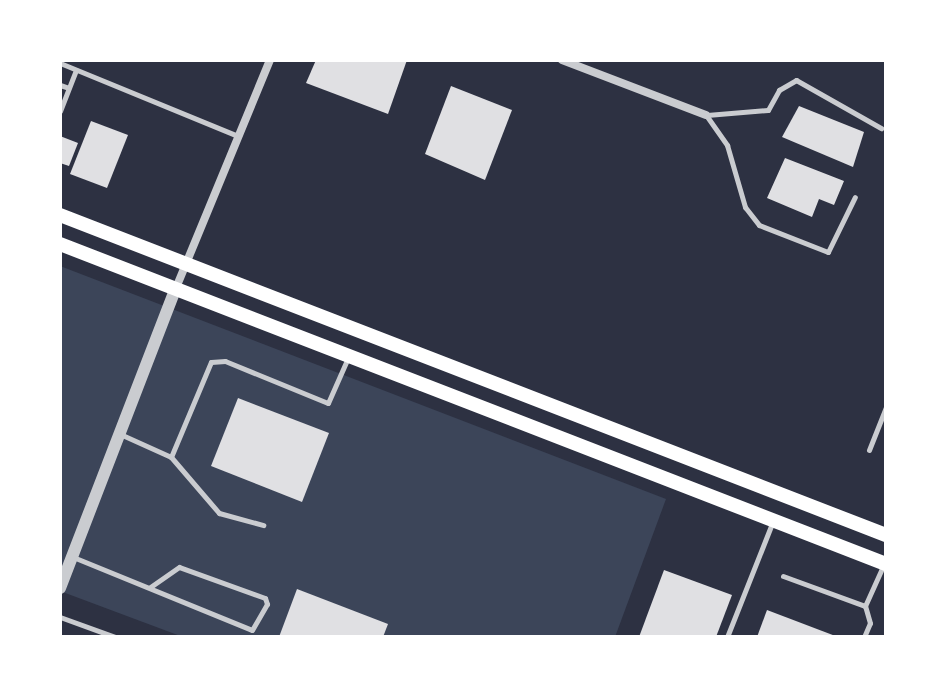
<!DOCTYPE html>
<html>
<head>
<meta charset="utf-8">
<style>
  body { margin:0 }
  #map { position:relative; width:946px; height:697px; overflow:hidden; background:#2d3142; font-family:Cabin,sans-serif }
  div>[style] { position:absolute }
  [style*='--x'] { left:calc(var(--x)*1px); top:calc(var(--y)*1px); width:calc(var(--w)*1px); rotate:calc(var(--a)*1deg) }
  .green>* { inset:0; background:#3c4559 }
  .building>* { inset:0; background:#e0e0e3 }
  .service>* { height:5px; margin:-2.5px; padding:0 2.5px; transform-origin:2.5px; border-radius:2.5px; background:#caccd0 }
  .minor>* { height:8px; margin:-4px; padding:0 4px; transform-origin:4px; border-radius:4px; background:#caccd0 }
  .tertiary>* { height:12px; margin:-6px; padding:0 6px; transform-origin:6px; border-radius:6px; background:#caccd0 }
  .secondary>* { height:14px; margin:-7px; padding:0 7px; transform-origin:7px; border-radius:7px; background:#fff }
  span { translate:-50% -50%; white-space:nowrap; text-align:center; line-height:1.15; -webkit-text-stroke:6px #fff; paint-order:stroke }
  .frame { position:absolute; inset:0; border:62px solid #fff; pointer-events:none }
</style>
</head>
<body>
<div id="map">
  <div class="green">
    <div style="clip-path:polygon(60px 266px,666px 499px,615px 637px,183px 637px,60px 591px)"></div>
  </div>
  <div class="building">
    <div style="clip-path:polygon(316px 60px,407px 60px,388px 114px,306px 83px)"></div>
    <div style="clip-path:polygon(451px 86px,512px 110px,485px 180px,425px 154px)"></div>
    <div style="clip-path:polygon(799px 106px,864px 132px,853px 167px,782px 137px)"></div>
    <div style="clip-path:polygon(91px 121px,128px 135px,107px 188px,70px 174px)"></div>
    <div style="clip-path:polygon(60px 136px,78px 143px,69px 166px,60px 163px)"></div>
    <div style="clip-path:polygon(785px 158px,844px 181px,834px 205px,819px 199px,812px 217px,767px 198px)"></div>
    <div style="clip-path:polygon(238px 398px,329px 433px,302px 502px,211px 466px)"></div>
    <div style="clip-path:polygon(664px 570px,732px 595px,716px 637px,639px 637px)"></div>
    <div style="clip-path:polygon(297px 589px,388px 624px,383px 637px,279px 637px)"></div>
    <div style="clip-path:polygon(767px 610px,838px 637px,757px 637px)"></div>
  </div>
  <div class="service">
    <div style="--x:60;--y:63;--w:192;--a:22.3"></div>
    <div style="--x:60;--y:85;--w:9;--a:18"></div>
    <div style="--x:60;--y:111;--w:44;--a:-68.7"></div>
    <div style="--x:706;--y:115;--w:37;--a:55"></div>
    <div style="--x:727;--y:145;--w:65;--a:73.8"></div>
    <div style="--x:745;--y:207;--w:23;--a:52"></div>
    <div style="--x:759;--y:225;--w:74;--a:21.4"></div>
    <div style="--x:828;--y:252;--w:61;--a:-63.9"></div>
    <div style="--x:707;--y:115;--w:61;--a:-4.7"></div>
    <div style="--x:768;--y:110;--w:23;--a:-61"></div>
    <div style="--x:779;--y:90;--w:20;--a:-30"></div>
    <div style="--x:796;--y:80;--w:98;--a:29.5"></div>
    <div style="--x:120;--y:434;--w:56;--a:24.3"></div>
    <div style="--x:171;--y:457;--w:74;--a:49.4"></div>
    <div style="--x:219;--y:513;--w:46;--a:15.3"></div>
    <div style="--x:869;--y:450;--w:46;--a:-68.4"></div>
    <div style="--x:171;--y:457;--w:103;--a:-67.2"></div>
    <div style="--x:211;--y:362;--w:14;--a:-4"></div>
    <div style="--x:225;--y:361;--w:111;--a:22.2"></div>
    <div style="--x:328;--y:403;--w:47;--a:-66.2"></div>
    <div style="--x:73;--y:557;--w:193;--a:22.2"></div>
    <div style="--x:252;--y:630;--w:30;--a:-60"></div>
    <div style="--x:267;--y:604;--w:6;--a:-108"></div>
    <div style="--x:265;--y:598;--w:91;--a:-160.2"></div>
    <div style="--x:179;--y:567;--w:35;--a:145"></div>
    <div style="--x:783;--y:576;--w:87;--a:20.1"></div>
    <div style="--x:865;--y:606;--w:46;--a:-65.7"></div>
    <div style="--x:60;--y:617;--w:59;--a:20"></div>
    <div style="--x:727;--y:637;--w:125;--a:-68.4"></div>
    <div style="--x:864;--y:637;--w:15;--a:-67"></div>
    <div style="--x:870;--y:623;--w:18;--a:-106"></div>
  </div>
  <div class="minor">
    <div style="--x:562;--y:60;--w:154;--a:20.9"></div>
    <div style="--x:176;--y:288;--w:247;--a:-67.6"></div>
  </div>
  <div class="tertiary">
    <div style="--x:60;--y:588;--w:322;--a:-68.9"></div>
  </div>
  <div class="secondary">
    <div style="--x:60;--y:215;--w:886;--a:21.18"></div>
    <div style="--x:60;--y:244;--w:886;--a:21.18"></div>
  </div>
  <div class="frame"></div>
</div>
</body>
</html>
